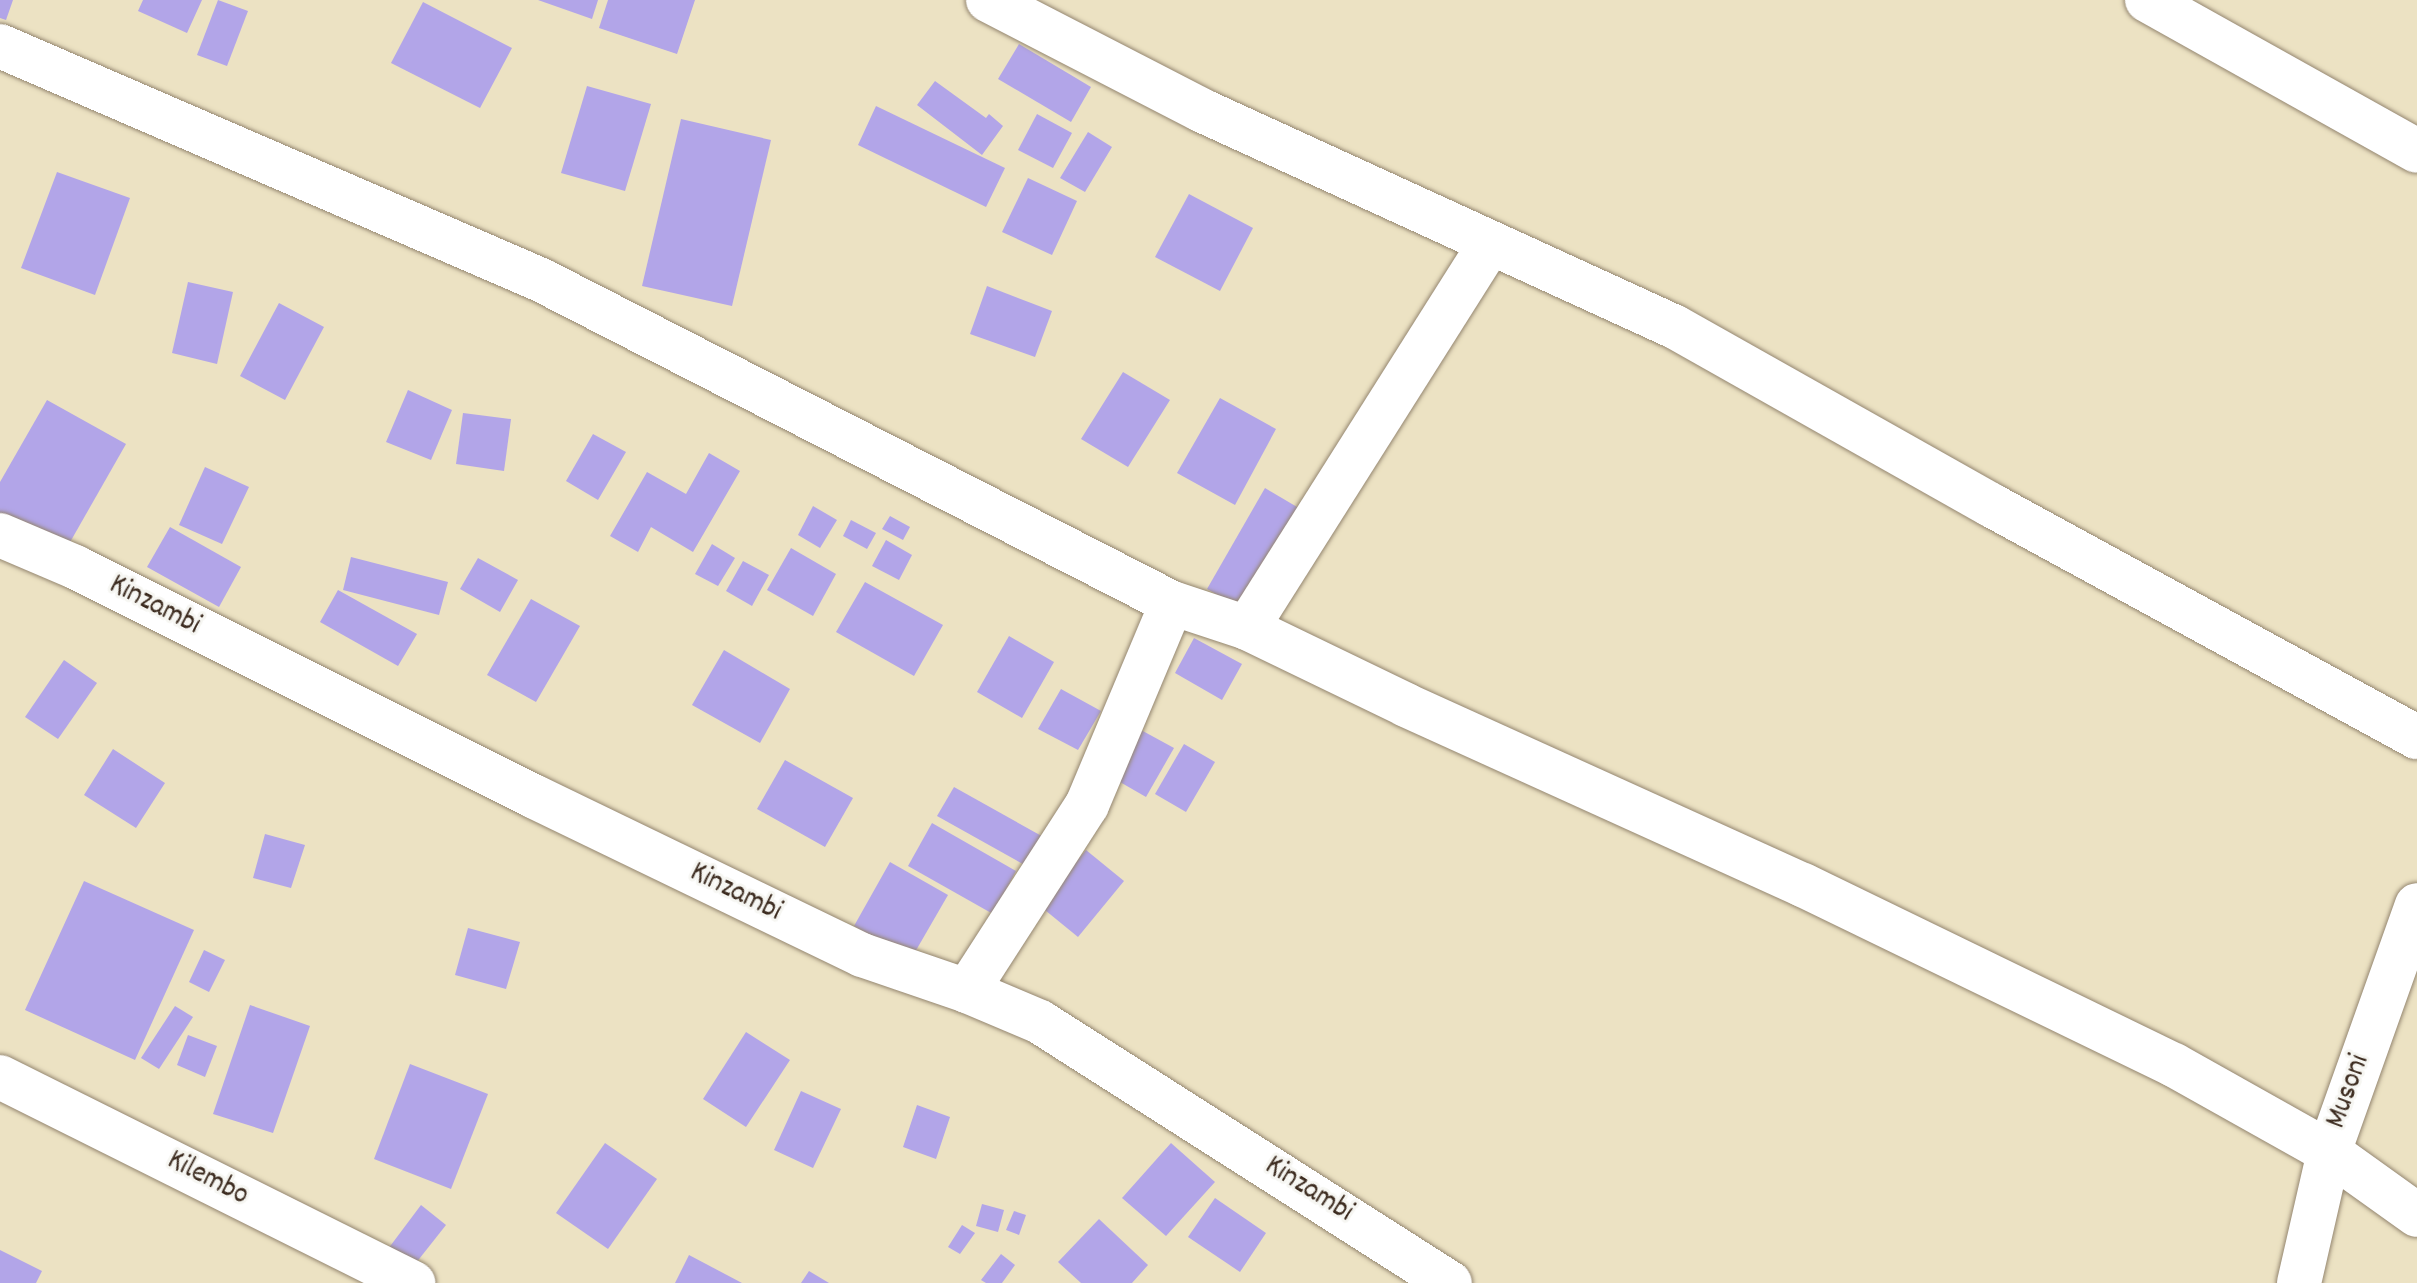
<!DOCTYPE html>
<html>
<head>
<meta charset="utf-8">
<style>
  body { margin:0 }
  #map { position:relative; width:2417px; height:1283px; overflow:hidden; background:#ece2c3; font-family:Dekko,sans-serif }
  div>[style] { position:absolute }
  [style*='--x'] { left:calc(var(--x)*1px); top:calc(var(--y)*1px); width:calc(var(--w)*1px); rotate:calc(var(--a)*1deg) }
  .building>* { inset:0; background:#b2a5e8 }
  .roads { filter:drop-shadow(0 0 2px #948670) drop-shadow(0 0 2px #948670) }
  .street>* { height:44px; margin:-22px; padding:0 22px; transform-origin:22px; border-radius:22px; background:#fff }
  span { translate:-50% -50%; white-space:nowrap; text-align:center; line-height:1.15; -webkit-text-stroke:6px #f6f6f2; paint-order:stroke }
  .street-label { font-size:30px; color:#3b2a1e }
</style>
</head>
<body>
<div id="map">
  <div class="building">
    <div style="clip-path:polygon(0 0,13px 0,6px 20px,0 18px)"></div>
    <div style="clip-path:polygon(143px 0,202px 0,187px 33px,138px 11px)"></div>
    <div style="clip-path:polygon(218px 0,248px 11px,227px 66px,197px 55px)"></div>
    <div style="clip-path:polygon(538px 0,598px 0,592px 19px)"></div>
    <div style="clip-path:polygon(608px 0,695px 0,677px 54px,599px 28px)"></div>
    <div style="clip-path:polygon(423px 2px,512px 48px,480px 108px,391px 63px)"></div>
    <div style="clip-path:polygon(1019px 44px,1091px 87px,1071px 122px,998px 79px)"></div>
    <div style="clip-path:polygon(935px 81px,986px 118px,989px 114px,1003px 126px,982px 155px,917px 105px)"></div>
    <div style="clip-path:polygon(587px 86px,651px 104px,625px 191px,561px 173px)"></div>
    <div style="clip-path:polygon(876px 106px,1005px 168px,986px 207px,858px 145px)"></div>
    <div style="clip-path:polygon(1037px 114px,1072px 133px,1053px 168px,1018px 150px)"></div>
    <div style="clip-path:polygon(681px 119px,771px 140px,732px 306px,642px 286px)"></div>
    <div style="clip-path:polygon(1088px 132px,1112px 147px,1085px 192px,1060px 178px)"></div>
    <div style="clip-path:polygon(57px 172px,130px 198px,95px 295px,21px 268px)"></div>
    <div style="clip-path:polygon(1028px 178px,1077px 201px,1052px 255px,1002px 232px)"></div>
    <div style="clip-path:polygon(1189px 194px,1253px 228px,1220px 291px,1155px 257px)"></div>
    <div style="clip-path:polygon(188px 282px,233px 292px,217px 364px,172px 353px)"></div>
    <div style="clip-path:polygon(987px 286px,1052px 311px,1035px 357px,970px 334px)"></div>
    <div style="clip-path:polygon(279px 303px,324px 327px,285px 400px,240px 376px)"></div>
    <div style="clip-path:polygon(1123px 372px,1170px 400px,1128px 467px,1081px 439px)"></div>
    <div style="clip-path:polygon(408px 390px,452px 410px,431px 460px,386px 442px)"></div>
    <div style="clip-path:polygon(1220px 398px,1276px 429px,1235px 505px,1177px 473px)"></div>
    <div style="clip-path:polygon(47px 400px,126px 444px,65px 551px,0 513px,0 482px)"></div>
    <div style="clip-path:polygon(463px 413px,511px 419px,504px 471px,456px 464px)"></div>
    <div style="clip-path:polygon(593px 434px,626px 452px,598px 500px,566px 481px)"></div>
    <div style="clip-path:polygon(709px 453px,740px 471px,693px 552px,651px 527px,638px 552px,610px 536px,647px 472px,686px 494px)"></div>
    <div style="clip-path:polygon(205px 467px,249px 487px,222px 544px,179px 525px)"></div>
    <div style="clip-path:polygon(1265px 488px,1314px 517px,1257px 617px,1207px 589px)"></div>
    <div style="clip-path:polygon(813px 506px,837px 520px,820px 548px,798px 535px)"></div>
    <div style="clip-path:polygon(890px 516px,910px 527px,903px 540px,882px 529px)"></div>
    <div style="clip-path:polygon(851px 520px,876px 533px,867px 549px,843px 536px)"></div>
    <div style="clip-path:polygon(170px 527px,241px 567px,219px 607px,147px 567px)"></div>
    <div style="clip-path:polygon(886px 540px,912px 555px,899px 580px,872px 566px)"></div>
    <div style="clip-path:polygon(712px 544px,735px 558px,718px 586px,695px 574px)"></div>
    <div style="clip-path:polygon(791px 548px,836px 574px,813px 616px,767px 590px)"></div>
    <div style="clip-path:polygon(351px 557px,448px 582px,439px 615px,343px 590px)"></div>
    <div style="clip-path:polygon(478px 558px,518px 580px,500px 612px,460px 589px)"></div>
    <div style="clip-path:polygon(743px 561px,769px 575px,752px 606px,726px 591px)"></div>
    <div style="clip-path:polygon(865px 582px,943px 625px,914px 676px,836px 632px)"></div>
    <div style="clip-path:polygon(338px 590px,417px 634px,398px 666px,320px 622px)"></div>
    <div style="clip-path:polygon(531px 599px,580px 626px,536px 702px,487px 675px)"></div>
    <div style="clip-path:polygon(1009px 636px,1054px 662px,1022px 718px,977px 692px)"></div>
    <div style="clip-path:polygon(1194px 638px,1242px 664px,1222px 700px,1175px 673px)"></div>
    <div style="clip-path:polygon(724px 650px,790px 689px,760px 743px,692px 705px)"></div>
    <div style="clip-path:polygon(64px 660px,97px 683px,58px 739px,25px 717px)"></div>
    <div style="clip-path:polygon(1061px 689px,1101px 711px,1078px 750px,1038px 729px)"></div>
    <div style="clip-path:polygon(1141px 730px,1174px 748px,1146px 797px,1113px 778px)"></div>
    <div style="clip-path:polygon(1184px 744px,1215px 762px,1186px 812px,1155px 794px)"></div>
    <div style="clip-path:polygon(113px 749px,165px 783px,136px 828px,84px 795px)"></div>
    <div style="clip-path:polygon(785px 760px,853px 798px,825px 847px,757px 809px)"></div>
    <div style="clip-path:polygon(954px 787px,1047px 839px,1030px 868px,937px 816px)"></div>
    <div style="clip-path:polygon(932px 823px,1016px 871px,993px 914px,908px 866px)"></div>
    <div style="clip-path:polygon(265px 834px,305px 845px,291px 888px,253px 878px)"></div>
    <div style="clip-path:polygon(1086px 850px,1124px 881px,1078px 937px,1040px 906px)"></div>
    <div style="clip-path:polygon(890px 862px,948px 895px,911px 959px,854px 926px)"></div>
    <div style="clip-path:polygon(84px 881px,194px 930px,135px 1060px,25px 1010px)"></div>
    <div style="clip-path:polygon(468px 928px,520px 942px,506px 989px,455px 975px)"></div>
    <div style="clip-path:polygon(204px 950px,225px 960px,209px 992px,189px 982px)"></div>
    <div style="clip-path:polygon(250px 1005px,310px 1026px,273px 1133px,213px 1114px)"></div>
    <div style="clip-path:polygon(175px 1006px,193px 1017px,159px 1069px,141px 1058px)"></div>
    <div style="clip-path:polygon(746px 1032px,790px 1060px,746px 1127px,703px 1099px)"></div>
    <div style="clip-path:polygon(188px 1035px,217px 1046px,205px 1077px,177px 1065px)"></div>
    <div style="clip-path:polygon(410px 1064px,488px 1094px,451px 1189px,374px 1159px)"></div>
    <div style="clip-path:polygon(801px 1091px,841px 1109px,813px 1168px,774px 1150px)"></div>
    <div style="clip-path:polygon(917px 1105px,950px 1117px,936px 1159px,903px 1147px)"></div>
    <div style="clip-path:polygon(605px 1143px,657px 1179px,608px 1249px,556px 1213px)"></div>
    <div style="clip-path:polygon(1171px 1143px,1215px 1182px,1166px 1236px,1122px 1198px)"></div>
    <div style="clip-path:polygon(1215px 1198px,1266px 1233px,1240px 1272px,1188px 1237px)"></div>
    <div style="clip-path:polygon(982px 1204px,1004px 1210px,998px 1232px,976px 1226px)"></div>
    <div style="clip-path:polygon(421px 1205px,446px 1225px,412px 1268px,388px 1249px)"></div>
    <div style="clip-path:polygon(1014px 1211px,1026px 1215px,1019px 1235px,1006px 1230px)"></div>
    <div style="clip-path:polygon(1099px 1219px,1148px 1265px,1132px 1283px,1081px 1283px,1058px 1262px)"></div>
    <div style="clip-path:polygon(962px 1225px,975px 1233px,960px 1254px,948px 1247px)"></div>
    <div style="clip-path:polygon(0 1250px,42px 1271px,36px 1283px,0 1283px)"></div>
    <div style="clip-path:polygon(1001px 1254px,1015px 1265px,1002px 1283px,986px 1283px,981px 1280px)"></div>
    <div style="clip-path:polygon(689px 1255px,742px 1283px,675px 1283px)"></div>
    <div style="clip-path:polygon(809px 1271px,829px 1283px,801px 1283px)"></div>
  </div>
  <div class="roads">
    <div class="street">
      <div style="--x:988;--y:0;--w:240;--a:27.3"></div>
      <div style="--x:1201;--y:110;--w:521;--a:24.6"></div>
      <div style="--x:1675;--y:327;--w:363;--a:29.4"></div>
      <div style="--x:1991;--y:505;--w:485;--a:28.6"></div>
      <div style="--x:2147;--y:0;--w:309;--a:29.2"></div>
      <div style="--x:0;--y:46;--w:589;--a:23.39"></div>
      <div style="--x:541;--y:280;--w:709;--a:27.11"></div>
      <div style="--x:1172;--y:603;--w:79;--a:18.4"></div>
      <div style="--x:1247;--y:628;--w:177;--a:25.8"></div>
      <div style="--x:1406;--y:705;--w:436;--a:24.4"></div>
      <div style="--x:1803;--y:885;--w:412;--a:25.9"></div>
      <div style="--x:2174;--y:1065;--w:178;--a:29.3"></div>
      <div style="--x:2329;--y:1152;--w:108;--a:35.6"></div>
      <div style="--x:0;--y:535;--w:82;--a:23.1"></div>
      <div style="--x:75;--y:567;--w:514;--a:26.57"></div>
      <div style="--x:535;--y:797;--w:363;--a:25.8"></div>
      <div style="--x:862;--y:955;--w:111;--a:18.9"></div>
      <div style="--x:967;--y:991;--w:79;--a:23"></div>
      <div style="--x:1040;--y:1022;--w:486;--a:32.5"></div>
      <div style="--x:1247;--y:628;--w:455;--a:-57.7"></div>
      <div style="--x:967;--y:991;--w:221;--a:-57.2"></div>
      <div style="--x:1087;--y:805;--w:219;--a:-67.2"></div>
      <div style="--x:0;--y:1077;--w:462;--a:26.5"></div>
      <div style="--x:2299;--y:1283;--w:134;--a:-77.1"></div>
      <div style="--x:2329;--y:1152;--w:262;--a:-70.4"></div>
    </div>
  </div>
  <div class="street-label">
    <span style="left:154px;top:607px;rotate:27deg">Kinzambi</span>
    <span style="left:735px;top:894px;rotate:26deg">Kinzambi</span>
    <span style="left:2350px;top:1092px;rotate:-70deg">Musoni</span>
    <span style="left:207px;top:1180px;rotate:27deg">Kilembo</span>
    <span style="left:1308px;top:1191px;rotate:32deg">Kinzambi</span>
  </div>
</div>
</body>
</html>
